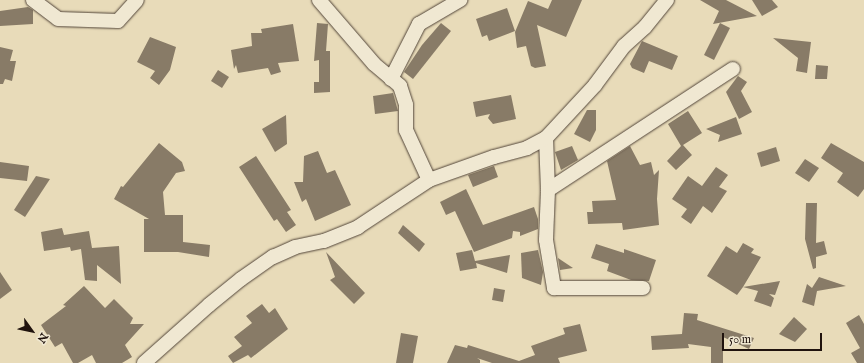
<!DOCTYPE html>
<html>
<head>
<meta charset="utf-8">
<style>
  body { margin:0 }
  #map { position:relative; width:864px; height:363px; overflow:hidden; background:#e8dbb9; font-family:"IM FELL English",serif }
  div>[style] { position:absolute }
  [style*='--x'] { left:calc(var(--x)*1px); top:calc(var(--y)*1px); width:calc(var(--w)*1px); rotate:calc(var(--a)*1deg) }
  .building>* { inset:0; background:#887b67 }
  .roads { filter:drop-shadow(0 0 1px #524539) drop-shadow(0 0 1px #524539) }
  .minor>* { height:14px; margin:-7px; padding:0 7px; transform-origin:7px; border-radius:7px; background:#f0e8d2 }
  span { translate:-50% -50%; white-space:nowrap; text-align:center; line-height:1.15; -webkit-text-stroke:3px #f0e8d2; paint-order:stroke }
  .north { position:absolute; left:12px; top:311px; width:40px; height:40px; -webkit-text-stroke:3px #f0e8d2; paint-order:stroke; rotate:123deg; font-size:11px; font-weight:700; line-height:16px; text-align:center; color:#20130e }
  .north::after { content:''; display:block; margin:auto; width:14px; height:18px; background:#20130e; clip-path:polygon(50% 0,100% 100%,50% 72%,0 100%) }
  .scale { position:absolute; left:722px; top:333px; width:100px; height:18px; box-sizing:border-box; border:2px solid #20130e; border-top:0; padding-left:5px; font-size:12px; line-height:14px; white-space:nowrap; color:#20130e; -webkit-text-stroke:3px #f0e8d2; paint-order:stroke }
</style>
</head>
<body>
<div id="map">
  <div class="building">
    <div style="clip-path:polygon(552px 0,582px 0,566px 37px,537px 25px,546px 66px,535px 68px,531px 66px,526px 46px,517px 48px,515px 32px,528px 1px,548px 9px)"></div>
    <div style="clip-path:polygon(700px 0,726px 0,757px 16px,713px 24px,719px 11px)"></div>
    <div style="clip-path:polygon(752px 0,772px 0,778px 7px,762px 16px)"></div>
    <div style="clip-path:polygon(28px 7px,33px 10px,33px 24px,0 26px,0 11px)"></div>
    <div style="clip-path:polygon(507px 8px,515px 31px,489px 41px,487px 35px,482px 37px,476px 19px)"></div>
    <div style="clip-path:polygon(317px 23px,328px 24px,326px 51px,330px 51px,330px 92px,314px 93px,314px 82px,319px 82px,319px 60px,314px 61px)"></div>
    <div style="clip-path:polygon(441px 23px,451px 31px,413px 79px,404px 72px,422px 45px)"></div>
    <div style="clip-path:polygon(720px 23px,730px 28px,714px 60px,704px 55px)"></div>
    <div style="clip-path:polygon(293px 24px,299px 61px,278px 63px,281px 72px,271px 75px,268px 68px,238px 73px,236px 65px,234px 69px,231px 50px,252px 46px,251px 33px,262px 33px,261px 29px)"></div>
    <div style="clip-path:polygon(150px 37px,176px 47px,170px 70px,159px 85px,150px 78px,155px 71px,137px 62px)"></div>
    <div style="clip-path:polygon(773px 38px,811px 42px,807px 73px,796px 71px,798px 58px)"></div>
    <div style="clip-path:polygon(642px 41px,678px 56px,672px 70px,649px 61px,644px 73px,632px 68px,630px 64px)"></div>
    <div style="clip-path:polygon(0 47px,13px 50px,10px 61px,16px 61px,12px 81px,5px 79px,3px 84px,0 84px)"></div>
    <div style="clip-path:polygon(816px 65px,828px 66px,827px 79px,815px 79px)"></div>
    <div style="clip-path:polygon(218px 70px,229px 77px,222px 88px,211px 81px)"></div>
    <div style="clip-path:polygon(738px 76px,747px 82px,741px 91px,752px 112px,739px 119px,726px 92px)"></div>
    <div style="clip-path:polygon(393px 93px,398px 111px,375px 114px,373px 96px)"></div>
    <div style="clip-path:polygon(511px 95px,516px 119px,493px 124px,488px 118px,490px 114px,476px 117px,473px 102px)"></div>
    <div style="clip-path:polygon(587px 110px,596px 110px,596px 130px,590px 142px,574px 134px)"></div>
    <div style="clip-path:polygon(688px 111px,702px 133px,683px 145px,692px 155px,676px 170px,667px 161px,681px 146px,668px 124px)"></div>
    <div style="clip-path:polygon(286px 115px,287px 144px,275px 152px,262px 129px)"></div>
    <div style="clip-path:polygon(736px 117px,742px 134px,718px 142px,720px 135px,706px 129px)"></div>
    <div style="clip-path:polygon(159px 143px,182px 162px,185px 171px,176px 173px,163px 192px,165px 215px,183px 215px,183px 242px,210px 245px,209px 257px,178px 252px,144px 252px,144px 219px,149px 219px,114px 199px,121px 186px,123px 187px)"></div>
    <div style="clip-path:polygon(831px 143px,864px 162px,864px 189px,858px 197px,837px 182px,843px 173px,821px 158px)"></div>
    <div style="clip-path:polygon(572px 146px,578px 160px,561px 170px,555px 152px)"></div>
    <div style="clip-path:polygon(630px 146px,640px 165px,651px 162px,654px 175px,659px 170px,657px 199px,659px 225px,623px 230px,622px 223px,588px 224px,587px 212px,593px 212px,592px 201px,616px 200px,607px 161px)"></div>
    <div style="clip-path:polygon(776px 147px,780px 161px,761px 167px,757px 153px)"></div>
    <div style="clip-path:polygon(318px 151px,327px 173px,335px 170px,351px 205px,315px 221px,306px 199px,302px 202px,294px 182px,303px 182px,304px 156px)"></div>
    <div style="clip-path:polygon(256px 156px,291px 210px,287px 212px,296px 225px,286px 232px,277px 219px,274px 221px,239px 167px)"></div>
    <div style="clip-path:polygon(805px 159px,819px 168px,809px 182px,795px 173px)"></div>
    <div style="clip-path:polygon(0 162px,29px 166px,27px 181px,0 178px)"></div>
    <div style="clip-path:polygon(494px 166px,498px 177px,473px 187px,468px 175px)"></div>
    <div style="clip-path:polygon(716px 167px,728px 175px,719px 187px,727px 191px,712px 213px,703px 206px,691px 224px,681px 217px,687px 209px,672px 199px,688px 176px,702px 186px)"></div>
    <div style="clip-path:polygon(36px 176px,50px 179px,25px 217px,14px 210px)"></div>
    <div style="clip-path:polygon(466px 189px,483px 225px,534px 207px,538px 219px,538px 229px,520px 236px,520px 232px,513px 231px,512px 238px,474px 252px,455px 211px,446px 215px,440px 202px)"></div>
    <div style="clip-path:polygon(806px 203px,817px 203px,816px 243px,824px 241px,827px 254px,816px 257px,816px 268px,813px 269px,805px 239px)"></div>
    <div style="clip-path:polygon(403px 225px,425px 244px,419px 252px,398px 233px)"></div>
    <div style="clip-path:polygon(62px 228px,64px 235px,89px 231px,92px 248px,119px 246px,121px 284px,97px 265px,97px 281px,85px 280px,81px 249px,71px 251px,70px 247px,44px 251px,41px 232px)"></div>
    <div style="clip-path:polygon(743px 243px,754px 249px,751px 253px,761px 257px,743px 287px,780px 281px,775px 295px,769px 294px,774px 298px,771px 307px,754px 301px,758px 291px,743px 287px,737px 295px,707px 276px,726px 246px,737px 253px)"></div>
    <div style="clip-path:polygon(596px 244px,624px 253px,624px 249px,656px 260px,649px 281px,631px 280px,607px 271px,609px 264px,591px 258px)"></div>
    <div style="clip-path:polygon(472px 250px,475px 261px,510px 255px,507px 273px,476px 263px,477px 268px,460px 271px,456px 253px)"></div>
    <div style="clip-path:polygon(538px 250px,543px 272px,541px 285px,522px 278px,521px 253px)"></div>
    <div style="clip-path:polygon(326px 252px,365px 293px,354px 304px,330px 280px,335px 277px)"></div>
    <div style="clip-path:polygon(558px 258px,573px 268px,560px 270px)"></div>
    <div style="clip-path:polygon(0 272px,12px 290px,0 299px)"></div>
    <div style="clip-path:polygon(819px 277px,846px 286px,817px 291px,814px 306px,802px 302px,807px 284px,812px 288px)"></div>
    <div style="clip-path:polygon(84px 286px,105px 308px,114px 299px,133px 318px,130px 324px,144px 324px,125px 345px,132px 357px,122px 363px,96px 363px,92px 355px,78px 363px,73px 363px,62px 343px,55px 347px,41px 325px,66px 306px,63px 305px)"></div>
    <div style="clip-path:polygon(494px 288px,505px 290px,503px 302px,492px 300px)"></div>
    <div style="clip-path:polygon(262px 304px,269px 313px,275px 308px,288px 329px,251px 358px,248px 355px,233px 363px,228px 356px,242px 346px,234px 337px,252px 323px,246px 316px)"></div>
    <div style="clip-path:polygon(684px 313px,698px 314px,697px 320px,754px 338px,749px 349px,723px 337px,723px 363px,711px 363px,711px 347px,688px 344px,689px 348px,652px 350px,651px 336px,682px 334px)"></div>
    <div style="clip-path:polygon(859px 315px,864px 324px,864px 363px,857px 363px,851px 353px,860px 348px,846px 323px)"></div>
    <div style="clip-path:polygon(794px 317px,807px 329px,795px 342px,779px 334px)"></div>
    <div style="clip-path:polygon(580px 324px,587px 351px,558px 358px,560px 363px,492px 363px,477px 358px,480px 360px,480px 363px,447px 363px,455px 345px,467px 348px,468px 345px,519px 361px,535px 355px,531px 346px,565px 334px,563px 328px)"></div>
    <div style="clip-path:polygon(401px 333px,418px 336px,413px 363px,396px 363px)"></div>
  </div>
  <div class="roads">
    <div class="minor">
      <div style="--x:33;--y:0;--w:31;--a:37"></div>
      <div style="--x:58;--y:19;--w:60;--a:1.9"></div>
      <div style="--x:118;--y:21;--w:28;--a:-48"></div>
      <div style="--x:319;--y:0;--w:84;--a:49.3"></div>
      <div style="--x:374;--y:64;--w:34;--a:40"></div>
      <div style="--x:400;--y:86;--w:20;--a:72"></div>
      <div style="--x:406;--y:105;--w:25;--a:90"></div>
      <div style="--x:406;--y:130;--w:55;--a:65.3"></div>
      <div style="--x:391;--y:79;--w:62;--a:-63"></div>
      <div style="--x:419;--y:24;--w:48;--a:-30.3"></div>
      <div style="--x:546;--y:138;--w:52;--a:87.8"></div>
      <div style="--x:548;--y:190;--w:50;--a:92.3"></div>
      <div style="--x:546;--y:240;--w:49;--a:80.5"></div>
      <div style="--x:554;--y:288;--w:89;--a:0"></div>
      <div style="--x:548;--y:190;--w:221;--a:-33.2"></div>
      <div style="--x:144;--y:363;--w:87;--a:-41.7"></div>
      <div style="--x:209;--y:305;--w:41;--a:-39.1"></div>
      <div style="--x:241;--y:279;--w:39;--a:-35"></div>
      <div style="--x:273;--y:257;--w:24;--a:-24"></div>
      <div style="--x:295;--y:247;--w:30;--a:-12"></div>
      <div style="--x:324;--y:241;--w:37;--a:-22"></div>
      <div style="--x:358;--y:227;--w:85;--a:-33.5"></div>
      <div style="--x:429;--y:180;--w:69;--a:-19.5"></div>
      <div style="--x:494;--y:157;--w:34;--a:-15"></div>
      <div style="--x:527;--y:148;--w:21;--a:-28"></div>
      <div style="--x:546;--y:138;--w:72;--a:-47.2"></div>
      <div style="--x:595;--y:85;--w:49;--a:-53.4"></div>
      <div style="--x:624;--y:46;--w:28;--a:-42"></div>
      <div style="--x:645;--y:27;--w:35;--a:-51"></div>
    </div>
  </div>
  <div class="north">N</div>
  <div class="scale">50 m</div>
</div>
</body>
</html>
